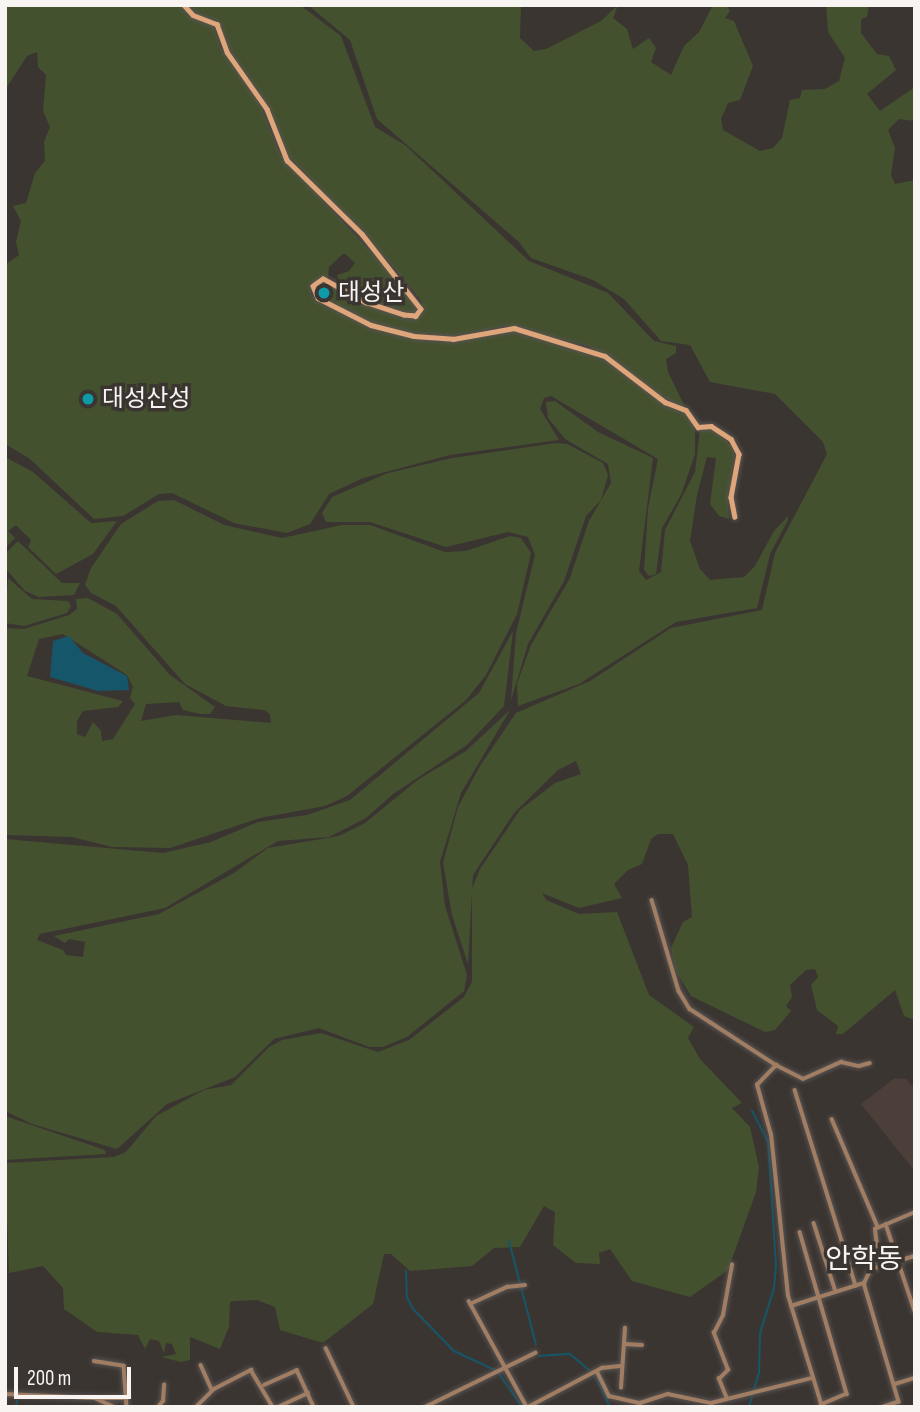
<!DOCTYPE html>
<html>
<head>
<meta charset="utf-8">
<style>
  body { margin:0 }
  #map { position:relative; width:920px; height:1412px; overflow:hidden; background:#3b3532; font-family:"Sofia Sans Condensed","Noto Sans KR",sans-serif }
  div>[style] { position:absolute }
  [style*='--x'] { left:calc(var(--x)*1px); top:calc(var(--y)*1px); width:calc(var(--w)*1px); rotate:calc(var(--a)*1deg) }
  .built>* { inset:0; background:#4c3f3a }
  .green>* { inset:0; background:#44512e }
  .water>* { inset:0; background:#16566a }
  .stream>* { height:2px; margin:-1px; padding:0 1px; transform-origin:1px; border-radius:1px; background:#16566a }
  .roads { filter:drop-shadow(0 0 2px #595451) drop-shadow(0 0 2px #595451) }
  .street>* { height:3.5px; margin:-1.75px; padding:0 1.75px; transform-origin:1.75px; border-radius:1.75px; background:#a17e63 }
  .secondary>* { height:4.5px; margin:-2.25px; padding:0 2.25px; transform-origin:2.25px; border-radius:2.25px; background:#dea67a }
  .dots>* { width:19px; height:19px; translate:-50% -50%; box-sizing:border-box; border:4px solid #3b3532; border-radius:50% }
  span { translate:-50% -50%; white-space:nowrap; text-align:center; line-height:1.15; -webkit-text-stroke:7px #3b3532; paint-order:stroke }
  .poi-label { font-size:24px; color:#f8f4f2 }
  .left { translate:0 -50%; text-align:left }
  .quarter-label { font-size:28px; color:#f8f4f2 }
  .frame { position:absolute; inset:0; border:7px solid #f8f4f2; pointer-events:none }
  .scale { position:absolute; left:14px; top:1367px; width:117px; height:32px; box-sizing:border-box; border:4px solid #f8f4f2; border-top:0; padding-left:9px; font-size:21px; line-height:24px; white-space:nowrap; color:#f8f4f2; -webkit-text-stroke:5px #3b3532; paint-order:stroke }
</style>
</head>
<body>
<div id="map">
  <div class="built">
    <div style="clip-path:polygon(895px 1078px,906px 1079px,915px 1089px,913px 1169px,861px 1104px)"></div>
  </div>
  <div class="green">
    <div style="clip-path:polygon(5px 5px,180px 5px,192px 18px,214px 26px,220px 46px,260px 104px,280px 154px,419px 304px,416px 313px,404px 312px,368px 300px,340px 283px,337px 275px,349px 271px,355px 263px,344px 253px,329px 267px,328px 278px,310px 283px,311px 294px,325px 306px,380px 331px,438px 342px,517px 331px,601px 356px,661px 402px,684px 411px,695px 429px,695px 454px,681px 495px,662px 528px,656px 574px,649px 576px,644px 570px,648px 508px,658px 459px,551px 396px,544px 398px,540px 409px,559px 440px,450px 455px,363px 478px,329px 494px,310px 524px,287px 533px,234px 523px,172px 493px,159px 494px,123px 516px,94px 519px,30px 459px,7px 445px,5px 265px,19px 255px,16px 242px,21px 221px,13px 206px,26px 203px,35px 173px,45px 161px,44px 142px,50px 127px,43px 111px,46px 75px,38px 67px,37px 52px,27px 56px,5px 90px)"></div>
    <div style="clip-path:polygon(187px 5px,300px 5px,341px 36px,375px 127px,405px 145px,529px 261px,608px 293px,654px 341px,676px 346px,676px 353px,666px 359px,668px 372px,685px 407px,661px 397px,588px 346px,505px 326px,453px 337px,414px 334px,372px 324px,317px 295px,315px 286px,323px 282px,406px 318px,424px 312px,421px 300px,368px 237px,286px 154px,263px 98px,230px 52px,219px 23px,198px 15px)"></div>
    <div style="clip-path:polygon(308px 5px,521px 5px,520px 38px,534px 51px,546px 49px,601px 21px,618px 5px,613px 18px,627px 29px,633px 49px,649px 38px,656px 48px,651px 62px,671px 75px,684px 46px,699px 32px,713px 5px,726px 5px,730px 11px,725px 18px,734px 21px,753px 66px,740px 100px,728px 103px,721px 119px,723px 130px,760px 151px,773px 148px,782px 138px,790px 100px,800px 98px,802px 90px,825px 89px,839px 81px,845px 58px,828px 32px,826px 5px,869px 5px,867px 17px,861px 19px,861px 33px,877px 54px,889px 56px,896px 70px,867px 94px,880px 111px,915px 87px,915px 121px,899px 119px,888px 130px,895px 148px,891px 175px,895px 184px,915px 180px,915px 1020px,904px 1016px,895px 990px,843px 1034px,836px 1034px,838px 1026px,817px 1010px,811px 985px,818px 977px,815px 969px,806px 970px,790px 985px,792px 997px,786px 1006px,791px 1011px,775px 1030px,765px 1032px,691px 996px,675px 970px,671px 948px,683px 922px,692px 917px,688px 865px,673px 834px,658px 834px,651px 839px,642px 864px,628px 870px,614px 884px,622px 898px,579px 908px,542px 893px,546px 900px,579px 914px,617px 912px,649px 995px,694px 1027px,688px 1038px,700px 1059px,742px 1103px,732px 1108px,750px 1127px,759px 1167px,756px 1192px,728px 1270px,690px 1297px,632px 1281px,610px 1249px,599px 1253px,600px 1264px,576px 1263px,553px 1245px,555px 1212px,544px 1206px,520px 1247px,494px 1248px,472px 1266px,410px 1271px,391px 1254px,384px 1254px,373px 1304px,323px 1343px,280px 1330px,275px 1307px,257px 1300px,234px 1301px,230px 1302px,229px 1327px,220px 1349px,190px 1337px,190px 1360px,181px 1362px,161px 1357px,176px 1354px,172px 1344px,166px 1343px,164px 1353px,159px 1341px,150px 1339px,145px 1349px,138px 1335px,97px 1332px,64px 1309px,63px 1288px,43px 1266px,9px 1273px,5px 1163px,114px 1157px,126px 1152px,156px 1116px,204px 1090px,231px 1085px,269px 1047px,282px 1040px,321px 1033px,378px 1052px,409px 1040px,464px 997px,472px 982px,472px 889px,480px 869px,520px 810px,555px 783px,581px 774px,576px 761px,558px 770px,514px 813px,473px 875px,468px 964px,452px 915px,443px 863px,458px 807px,480px 766px,516px 713px,590px 681px,671px 628px,762px 610px,775px 553px,827px 454px,823px 442px,775px 394px,710px 382px,690px 345px,661px 341px,624px 299px,593px 280px,531px 258px,519px 242px,377px 119px,350px 40px)"></div>
    <div style="clip-path:polygon(555px 401px,598px 432px,653px 458px,639px 571px,646px 580px,661px 572px,665px 530px,695px 472px,700px 429px,718px 431px,736px 452px,728px 495px,729px 519px,719px 516px,710px 504px,716px 458px,707px 457px,697px 495px,690px 541px,700px 569px,710px 580px,744px 577px,755px 566px,774px 531px,788px 516px,788px 520px,770px 554px,757px 608px,676px 622px,579px 684px,518px 706px,517px 684px,531px 645px,570px 578px,589px 521px,611px 483px,608px 464px,565px 439px,548px 418px,546px 402px)"></div>
    <div style="clip-path:polygon(556px 443px,567px 444px,603px 463px,608px 475px,601px 500px,586px 516px,564px 581px,528px 644px,511px 700px,516px 633px,535px 555px,528px 537px,508px 532px,446px 547px,370px 522px,326px 522px,322px 513px,332px 497px,388px 473px,452px 458px)"></div>
    <div style="clip-path:polygon(5px 457px,33px 472px,91px 523px,117px 521px,93px 554px,56px 574px,28px 547px,31px 540px,16px 525px,8px 531px,15px 538px,5px 548px)"></div>
    <div style="clip-path:polygon(evenodd,174px 500px,224px 525px,282px 538px,342px 525px,370px 525px,445px 552px,466px 551px,510px 536px,521px 538px,531px 553px,517px 614px,486px 675px,466px 700px,347px 796px,325px 806px,260px 818px,170px 848px,112px 847px,72px 837px,5px 835px,5px 628px,24px 629px,69px 615px,77px 609px,76px 599px,88px 598px,117px 614px,170px 675px,215px 707px,210px 714px,200px 714px,183px 710px,179px 702px,146px 704px,141px 721px,176px 715px,271px 723px,270px 714px,264px 710px,226px 706px,185px 684px,116px 606px,91px 593px,85px 585px,91px 568px,121px 524px,158px 501px,174px 500px,63px 634px,127px 675px,133px 687px,130px 698px,135px 704px,113px 739px,102px 741px,101px 731px,93px 722px,85px 737px,77px 734px,77px 721px,83px 711px,118px 707px,123px 701px,27px 676px,39px 639px,63px 634px)"></div>
    <div style="clip-path:polygon(18px 541px,62px 583px,80px 583px,74px 595px,39px 597px,25px 591px,5px 568px,5px 554px)"></div>
    <div style="clip-path:polygon(8px 578px,32px 599px,68px 601px,71px 606px,67px 613px,24px 626px,5px 623px)"></div>
    <div style="clip-path:polygon(513px 631px,504px 706px,467px 745px,393px 794px,366px 818px,329px 837px,278px 841px,165px 908px,40px 934px,37px 940px,63px 950px,66px 955px,83px 957px,85px 942px,69px 939px,65px 943px,54px 936px,159px 914px,234px 873px,268px 848px,339px 836px,365px 823px,419px 779px,466px 751px,510px 710px,461px 793px,440px 862px,445px 906px,467px 975px,464px 991px,407px 1037px,383px 1047px,369px 1047px,319px 1028px,274px 1039px,235px 1077px,167px 1104px,117px 1149px,32px 1124px,5px 1111px,5px 839px,163px 853px,211px 842px,258px 822px,307px 815px,350px 800px,479px 693px)"></div>
    <div style="clip-path:polygon(5px 1116px,105px 1150px,106px 1154px,5px 1160px)"></div>
  </div>
  <div class="water">
    <div style="clip-path:polygon(69px 636px,83px 653px,127px 676px,129px 690px,98px 691px,50px 677px,53px 641px)"></div>
  </div>
  <div class="stream">
    <div style="--x:509;--y:1241;--w:107;--a:75.4"></div>
    <div style="--x:406;--y:1271;--w:26;--a:88"></div>
    <div style="--x:407;--y:1297;--w:13;--a:63"></div>
    <div style="--x:413;--y:1309;--w:59;--a:45.7"></div>
    <div style="--x:454;--y:1351;--w:47;--a:24.9"></div>
    <div style="--x:497;--y:1371;--w:44;--a:55.2"></div>
    <div style="--x:539;--y:1356;--w:31;--a:-4"></div>
    <div style="--x:570;--y:1354;--w:26;--a:40"></div>
    <div style="--x:595;--y:1375;--w:35;--a:65"></div>
    <div style="--x:5;--y:1406;--w:11;--a:0"></div>
    <div style="--x:16;--y:1406;--w:5;--a:-79"></div>
    <div style="--x:749;--y:1407;--w:35;--a:-74"></div>
    <div style="--x:759;--y:1373;--w:40;--a:-88.6"></div>
    <div style="--x:760;--y:1333;--w:47;--a:-72.7"></div>
    <div style="--x:774;--y:1288;--w:23;--a:-85"></div>
    <div style="--x:776;--y:1265;--w:123;--a:-93.7"></div>
    <div style="--x:768;--y:1142;--w:35;--a:-117"></div>
  </div>
  <div class="roads">
    <div class="street">
      <div style="--x:652;--y:900;--w:95;--a:73.5"></div>
      <div style="--x:679;--y:991;--w:21;--a:59"></div>
      <div style="--x:690;--y:1009;--w:103;--a:33.1"></div>
      <div style="--x:795;--y:1090;--w:205;--a:72.7"></div>
      <div style="--x:832;--y:1119;--w:117;--a:66.9"></div>
      <div style="--x:814;--y:1223;--w:72;--a:72.3"></div>
      <div style="--x:886;--y:1224;--w:92;--a:71.6"></div>
      <div style="--x:800;--y:1232;--w:169;--a:73.8"></div>
      <div style="--x:847;--y:1394;--w:28;--a:157"></div>
      <div style="--x:871;--y:1269;--w:46;--a:-16.5"></div>
      <div style="--x:864;--y:1283;--w:124;--a:73.6"></div>
      <div style="--x:899;--y:1402;--w:16;--a:162"></div>
      <div style="--x:469;--y:1301;--w:121;--a:61.3"></div>
      <div style="--x:470;--y:1304;--w:41;--a:-24.7"></div>
      <div style="--x:507;--y:1287;--w:18;--a:-6"></div>
      <div style="--x:791;--y:1306;--w:77;--a:-17.5"></div>
      <div style="--x:864;--y:1283;--w:32;--a:-64"></div>
      <div style="--x:878;--y:1254;--w:25;--a:-97"></div>
      <div style="--x:875;--y:1229;--w:43;--a:-23"></div>
      <div style="--x:624;--y:1344;--w:18;--a:3"></div>
      <div style="--x:326;--y:1348;--w:65;--a:64.6"></div>
      <div style="--x:94;--y:1361;--w:30;--a:9"></div>
      <div style="--x:124;--y:1366;--w:41;--a:85.8"></div>
      <div style="--x:201;--y:1365;--w:27;--a:66"></div>
      <div style="--x:597;--y:1371;--w:28;--a:64"></div>
      <div style="--x:609;--y:1396;--w:32;--a:13"></div>
      <div style="--x:640;--y:1403;--w:29;--a:-18"></div>
      <div style="--x:668;--y:1394;--w:44;--a:11.8"></div>
      <div style="--x:711;--y:1403;--w:104;--a:-13.9"></div>
      <div style="--x:895;--y:1384;--w:21;--a:-17"></div>
      <div style="--x:264;--y:1385;--w:36;--a:-24"></div>
      <div style="--x:297;--y:1370;--w:41;--a:65.3"></div>
      <div style="--x:621;--y:1388;--w:60;--a:-86.2"></div>
      <div style="--x:5;--y:1394;--w:90;--a:2.5"></div>
      <div style="--x:95;--y:1398;--w:21;--a:25"></div>
      <div style="--x:97;--y:1398;--w:30;--a:0"></div>
      <div style="--x:727;--y:1399;--w:22;--a:-112"></div>
      <div style="--x:719;--y:1379;--w:13;--a:-45"></div>
      <div style="--x:728;--y:1370;--w:40;--a:-111"></div>
      <div style="--x:714;--y:1333;--w:20;--a:-63"></div>
      <div style="--x:723;--y:1315;--w:51;--a:-79.8"></div>
      <div style="--x:158;--y:1407;--w:8;--a:-50"></div>
      <div style="--x:163;--y:1401;--w:16;--a:-86"></div>
      <div style="--x:196;--y:1407;--w:25;--a:-45"></div>
      <div style="--x:214;--y:1389;--w:42;--a:-27.2"></div>
      <div style="--x:251;--y:1370;--w:43;--a:59.3"></div>
      <div style="--x:278;--y:1407;--w:33;--a:-25"></div>
      <div style="--x:425;--y:1407;--w:123;--a:-26.1"></div>
      <div style="--x:528;--y:1407;--w:84;--a:-27.8"></div>
      <div style="--x:602;--y:1368;--w:20;--a:-6"></div>
      <div style="--x:822;--y:1407;--w:116;--a:-107"></div>
      <div style="--x:788;--y:1296;--w:162;--a:-96"></div>
      <div style="--x:771;--y:1135;--w:52;--a:-105.6"></div>
      <div style="--x:757;--y:1085;--w:28;--a:-46"></div>
      <div style="--x:776;--y:1065;--w:30;--a:27"></div>
      <div style="--x:803;--y:1079;--w:42;--a:-24.1"></div>
      <div style="--x:841;--y:1062;--w:18;--a:13"></div>
      <div style="--x:859;--y:1066;--w:11;--a:-15"></div>
    </div>
    <div class="secondary">
      <div style="--x:184;--y:5;--w:13;--a:48"></div>
      <div style="--x:193;--y:15;--w:26;--a:21"></div>
      <div style="--x:217;--y:24;--w:30;--a:70"></div>
      <div style="--x:227;--y:52;--w:70;--a:54.9"></div>
      <div style="--x:267;--y:109;--w:55;--a:68.6"></div>
      <div style="--x:287;--y:160;--w:105;--a:44.6"></div>
      <div style="--x:362;--y:234;--w:95;--a:51.8"></div>
      <div style="--x:421;--y:309;--w:9;--a:126"></div>
      <div style="--x:416;--y:316;--w:12;--a:-175"></div>
      <div style="--x:404;--y:315;--w:40;--a:-162"></div>
      <div style="--x:366;--y:303;--w:49;--a:-150.8"></div>
      <div style="--x:323;--y:279;--w:12;--a:145"></div>
      <div style="--x:313;--y:286;--w:13;--a:67"></div>
      <div style="--x:318;--y:298;--w:59;--a:27"></div>
      <div style="--x:371;--y:325;--w:44;--a:14.3"></div>
      <div style="--x:414;--y:336;--w:39;--a:4"></div>
      <div style="--x:453;--y:339;--w:62;--a:-10.2"></div>
      <div style="--x:514;--y:328;--w:95;--a:17.1"></div>
      <div style="--x:605;--y:356;--w:76;--a:37.5"></div>
      <div style="--x:665;--y:402;--w:22;--a:21"></div>
      <div style="--x:686;--y:410;--w:21;--a:55"></div>
      <div style="--x:698;--y:427;--w:13;--a:-4"></div>
      <div style="--x:711;--y:426;--w:24;--a:33"></div>
      <div style="--x:731;--y:439;--w:17;--a:62"></div>
      <div style="--x:739;--y:454;--w:44;--a:100.5"></div>
      <div style="--x:731;--y:497;--w:20;--a:79"></div>
    </div>
  </div>
  <div class="dots">
    <div style="left:324px;top:293px;background:#0f9aa8"></div>
    <div style="left:88px;top:399px;background:#0f9aa8"></div>
  </div>
  <div class="poi-label">
    <span class="left" style="left:338px;top:293px">대성산</span>
    <span class="left" style="left:102px;top:399px">대성산성</span>
  </div>
  <div class="quarter-label">
    <span style="left:864px;top:1260px">안학동</span>
  </div>
  <div class="frame"></div>
  <div class="scale">200 m</div>
</div>
</body>
</html>
